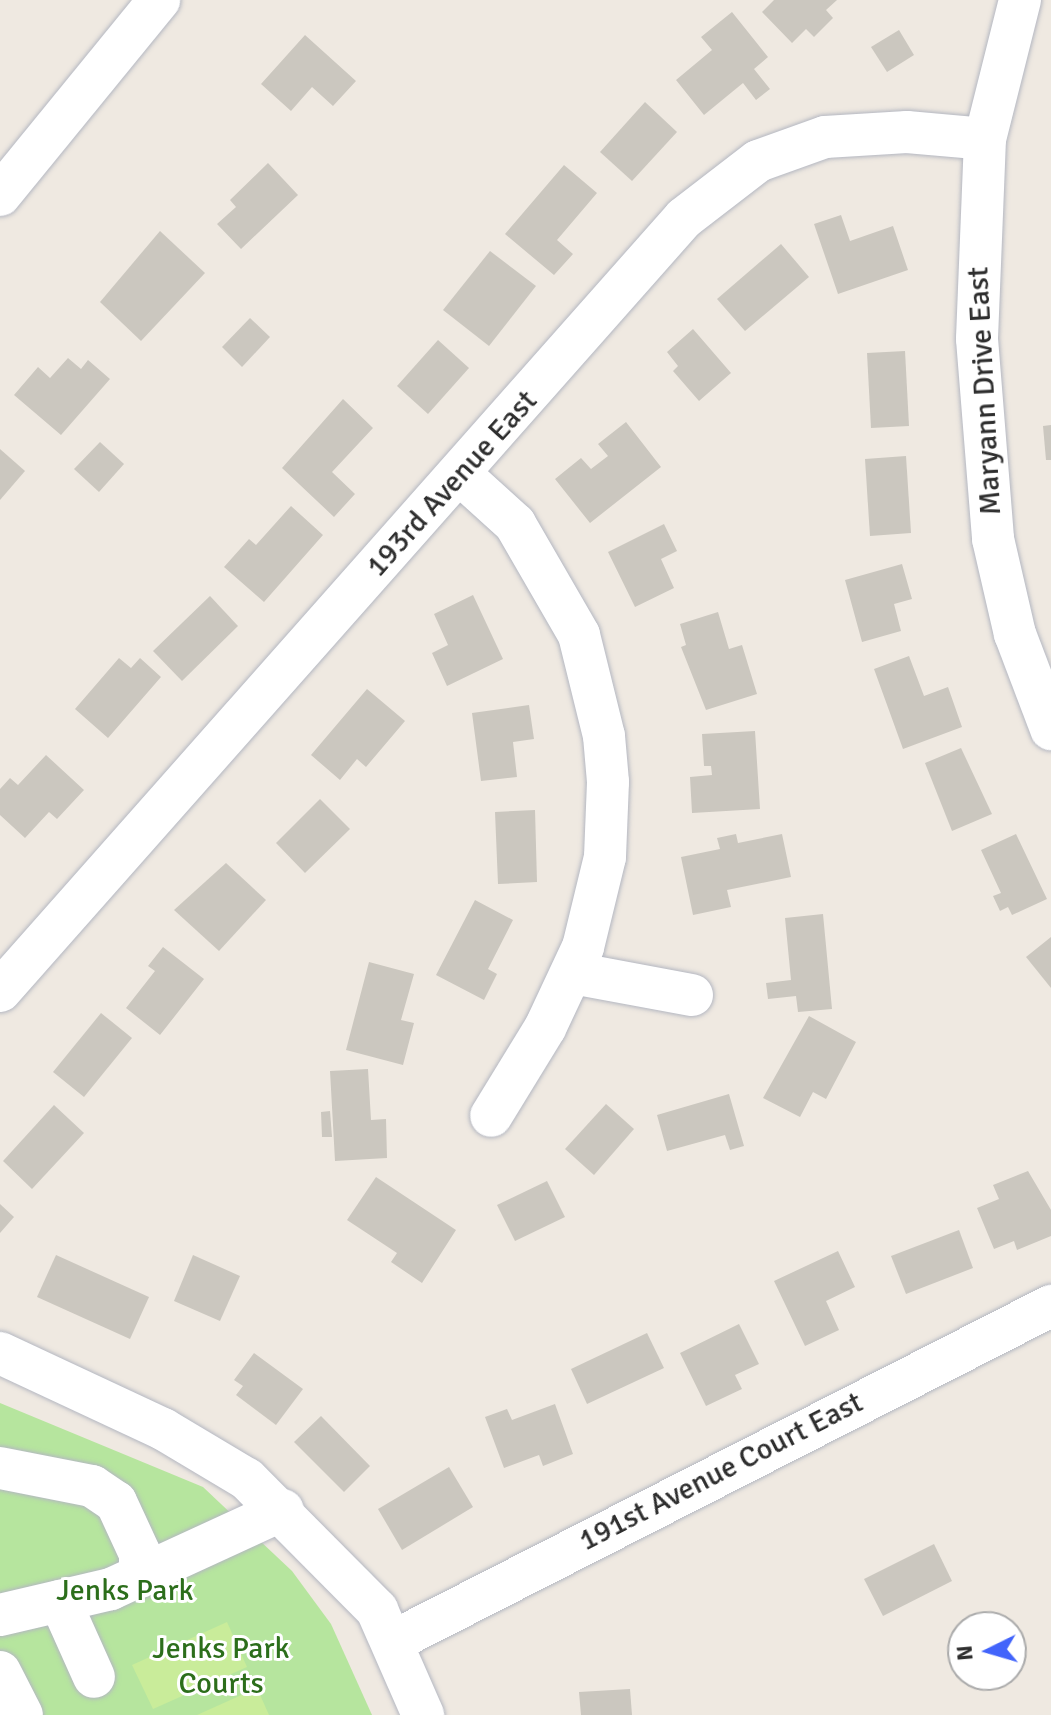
<!DOCTYPE html>
<html>
<head>
<meta charset="utf-8">
<style>
  body { margin:0 }
  #map { position:relative; width:1051px; height:1715px; overflow:hidden; background:#efe9e1; font-family:Signika,sans-serif }
  div>[style] { position:absolute }
  [style*='--x'] { left:calc(var(--x)*1px); top:calc(var(--y)*1px); width:calc(var(--w)*1px); rotate:calc(var(--a)*1deg) }
  .green>* { inset:0; background:#b6e59e }
  .pitch>* { inset:0; background:#c9ec9a }
  .building>* { inset:0; background:#cbc7bf }
  .roads { filter:drop-shadow(0 0 2px #b4b7c1) drop-shadow(0 0 2px #b4b7c1) }
  .minor>* { height:42px; margin:-21px; padding:0 21px; transform-origin:21px; border-radius:21px; background:#fff }
  span { translate:-50% -50%; white-space:nowrap; text-align:center; line-height:1.15; -webkit-text-stroke:6px #fff; paint-order:stroke }
  .street-label { font-size:30px; color:#2e2e2e }
  .park-label { font-size:30px; color:#2c6e1b }
  .north { position:absolute; left:947px; top:1611px; width:80px; height:80px; box-sizing:border-box; background:#fff; border:2px solid #ababab; border-radius:50%; rotate:265deg; font-size:22px; font-weight:700; line-height:32px; text-align:center; color:#2e2e2e }
  .north::after { content:''; display:block; margin:auto; width:28px; height:36px; background:#4264fb; clip-path:polygon(50% 0,100% 100%,50% 72%,0 100%) }
</style>
</head>
<body>
<div id="map">
  <div class="green">
    <div style="clip-path:polygon(0 1403px,203px 1487px,292px 1571px,331px 1624px,372px 1715px,0 1715px)"></div>
  </div>
  <div class="pitch">
    <div style="clip-path:polygon(227px 1622px,247px 1667px,153px 1709px,132px 1665px)"></div>
    <div style="clip-path:polygon(257px 1688px,269px 1715px,197px 1715px)"></div>
  </div>
  <div class="building">
    <div style="clip-path:polygon(774px 0,837px 0,826px 10px,833px 18px,814px 37px,806px 29px,792px 43px,762px 12px)"></div>
    <div style="clip-path:polygon(732px 12px,768px 57px,754px 69px,770px 89px,756px 100px,743px 83px,704px 115px,676px 80px,712px 50px,701px 37px)"></div>
    <div style="clip-path:polygon(899px 30px,914px 55px,887px 72px,871px 47px)"></div>
    <div style="clip-path:polygon(305px 35px,356px 81px,333px 106px,312px 87px,291px 111px,261px 84px)"></div>
    <div style="clip-path:polygon(645px 102px,677px 132px,632px 181px,600px 152px)"></div>
    <div style="clip-path:polygon(268px 163px,298px 195px,241px 249px,217px 224px,236px 207px,230px 200px)"></div>
    <div style="clip-path:polygon(564px 165px,597px 193px,557px 240px,573px 254px,554px 275px,505px 234px)"></div>
    <div style="clip-path:polygon(841px 215px,850px 241px,893px 226px,908px 270px,838px 294px,814px 224px)"></div>
    <div style="clip-path:polygon(160px 231px,205px 273px,141px 341px,100px 302px)"></div>
    <div style="clip-path:polygon(781px 244px,809px 277px,745px 331px,717px 299px)"></div>
    <div style="clip-path:polygon(490px 251px,536px 286px,489px 346px,443px 310px)"></div>
    <div style="clip-path:polygon(250px 318px,270px 337px,242px 367px,222px 347px)"></div>
    <div style="clip-path:polygon(693px 329px,731px 373px,699px 401px,673px 371px,678px 366px,667px 352px)"></div>
    <div style="clip-path:polygon(438px 340px,469px 368px,428px 414px,397px 386px)"></div>
    <div style="clip-path:polygon(905px 351px,909px 426px,871px 428px,867px 353px)"></div>
    <div style="clip-path:polygon(68px 358px,81px 369px,88px 360px,110px 379px,61px 435px,14px 395px,38px 367px,50px 378px)"></div>
    <div style="clip-path:polygon(343px 399px,373px 428px,332px 472px,355px 494px,334px 517px,282px 468px)"></div>
    <div style="clip-path:polygon(626px 422px,661px 467px,590px 523px,555px 479px,581px 458px,591px 469px,608px 456px,598px 444px)"></div>
    <div style="clip-path:polygon(1051px 425px,1051px 460px,1046px 460px,1043px 426px)"></div>
    <div style="clip-path:polygon(100px 442px,124px 464px,99px 492px,74px 469px)"></div>
    <div style="clip-path:polygon(0 449px,25px 471px,0 500px)"></div>
    <div style="clip-path:polygon(906px 456px,911px 533px,870px 536px,865px 459px)"></div>
    <div style="clip-path:polygon(291px 506px,323px 535px,264px 602px,224px 567px,249px 539px,256px 545px)"></div>
    <div style="clip-path:polygon(664px 524px,677px 551px,661px 559px,674px 588px,635px 607px,608px 552px)"></div>
    <div style="clip-path:polygon(902px 564px,912px 599px,894px 604px,901px 631px,862px 642px,845px 580px)"></div>
    <div style="clip-path:polygon(473px 595px,503px 659px,447px 686px,432px 653px,448px 645px,434px 614px)"></div>
    <div style="clip-path:polygon(210px 596px,238px 626px,182px 681px,153px 651px)"></div>
    <div style="clip-path:polygon(718px 612px,729px 649px,742px 645px,757px 694px,706px 710px,681px 647px,686px 645px,680px 624px)"></div>
    <div style="clip-path:polygon(909px 656px,924px 696px,948px 687px,962px 727px,903px 749px,874px 669px)"></div>
    <div style="clip-path:polygon(119px 658px,131px 668px,140px 658px,161px 677px,108px 738px,75px 709px)"></div>
    <div style="clip-path:polygon(367px 689px,405px 721px,366px 767px,357px 759px,340px 780px,311px 755px)"></div>
    <div style="clip-path:polygon(529px 705px,534px 739px,513px 742px,517px 777px,481px 781px,472px 713px)"></div>
    <div style="clip-path:polygon(755px 731px,760px 809px,692px 813px,690px 777px,712px 775px,711px 766px,704px 766px,702px 734px)"></div>
    <div style="clip-path:polygon(961px 748px,992px 814px,952px 831px,925px 763px)"></div>
    <div style="clip-path:polygon(46px 755px,84px 790px,57px 819px,49px 812px,25px 838px,0 815px,0 789px,10px 778px,18px 785px)"></div>
    <div style="clip-path:polygon(320px 799px,350px 829px,305px 873px,276px 843px)"></div>
    <div style="clip-path:polygon(535px 810px,537px 882px,498px 884px,495px 812px)"></div>
    <div style="clip-path:polygon(736px 834px,738px 843px,782px 834px,791px 877px,727px 890px,731px 907px,693px 915px,681px 857px,720px 849px,717px 838px)"></div>
    <div style="clip-path:polygon(1016px 834px,1047px 899px,1012px 915px,1008px 907px,1000px 911px,993px 896px,1001px 893px,981px 850px)"></div>
    <div style="clip-path:polygon(226px 863px,266px 900px,219px 951px,174px 910px)"></div>
    <div style="clip-path:polygon(475px 900px,513px 920px,488px 969px,497px 974px,484px 1000px,436px 975px)"></div>
    <div style="clip-path:polygon(823px 914px,832px 1009px,798px 1012px,796px 996px,768px 999px,766px 983px,791px 980px,785px 918px)"></div>
    <div style="clip-path:polygon(1051px 937px,1051px 988px,1026px 957px)"></div>
    <div style="clip-path:polygon(163px 947px,204px 979px,160px 1035px,126px 1008px,155px 971px,148px 966px)"></div>
    <div style="clip-path:polygon(369px 962px,414px 974px,401px 1020px,414px 1023px,403px 1065px,346px 1050px)"></div>
    <div style="clip-path:polygon(101px 1013px,132px 1038px,84px 1097px,53px 1072px)"></div>
    <div style="clip-path:polygon(809px 1016px,856px 1042px,826px 1099px,813px 1092px,800px 1117px,763px 1098px)"></div>
    <div style="clip-path:polygon(368px 1069px,371px 1120px,386px 1119px,387px 1158px,335px 1161px,330px 1071px)"></div>
    <div style="clip-path:polygon(729px 1094px,744px 1146px,730px 1150px,725px 1135px,667px 1151px,657px 1115px)"></div>
    <div style="clip-path:polygon(606px 1104px,634px 1129px,594px 1175px,565px 1149px)"></div>
    <div style="clip-path:polygon(54px 1105px,84px 1133px,32px 1189px,3px 1161px)"></div>
    <div style="clip-path:polygon(330px 1111px,332px 1137px,322px 1137px,321px 1112px)"></div>
    <div style="clip-path:polygon(1028px 1171px,1051px 1210px,1051px 1236px,1017px 1250px,1014px 1241px,994px 1249px,977px 1208px,999px 1199px,993px 1185px)"></div>
    <div style="clip-path:polygon(376px 1177px,456px 1230px,422px 1283px,391px 1262px,397px 1253px,347px 1220px)"></div>
    <div style="clip-path:polygon(547px 1181px,565px 1217px,515px 1241px,497px 1205px)"></div>
    <div style="clip-path:polygon(0 1204px,14px 1217px,0 1233px)"></div>
    <div style="clip-path:polygon(959px 1230px,973px 1268px,906px 1294px,891px 1256px)"></div>
    <div style="clip-path:polygon(838px 1251px,855px 1287px,826px 1301px,839px 1330px,805px 1346px,774px 1281px)"></div>
    <div style="clip-path:polygon(56px 1255px,149px 1297px,130px 1339px,37px 1297px)"></div>
    <div style="clip-path:polygon(193px 1255px,240px 1276px,220px 1321px,174px 1301px)"></div>
    <div style="clip-path:polygon(739px 1324px,759px 1364px,735px 1375px,742px 1389px,706px 1406px,680px 1353px)"></div>
    <div style="clip-path:polygon(647px 1333px,664px 1368px,587px 1404px,571px 1369px)"></div>
    <div style="clip-path:polygon(254px 1353px,303px 1389px,276px 1425px,236px 1395px,243px 1386px,234px 1380px)"></div>
    <div style="clip-path:polygon(555px 1404px,573px 1454px,543px 1466px,539px 1455px,504px 1468px,485px 1417px,507px 1409px,512px 1420px)"></div>
    <div style="clip-path:polygon(321px 1416px,370px 1466px,344px 1492px,294px 1442px)"></div>
    <div style="clip-path:polygon(449px 1467px,473px 1507px,402px 1550px,378px 1509px)"></div>
    <div style="clip-path:polygon(934px 1544px,952px 1581px,883px 1616px,864px 1579px)"></div>
    <div style="clip-path:polygon(630px 1689px,632px 1715px,581px 1715px,579px 1692px)"></div>
  </div>
  <div class="roads">
    <div class="minor">
      <div style="--x:1020;--y:0;--w:143;--a:104.1"></div>
      <div style="--x:985;--y:139;--w:200;--a:92.3"></div>
      <div style="--x:977;--y:339;--w:201;--a:85.4"></div>
      <div style="--x:993;--y:539;--w:98;--a:77"></div>
      <div style="--x:1015;--y:634;--w:102;--a:69.2"></div>
      <div style="--x:0;--y:195;--w:252;--a:-50.8"></div>
      <div style="--x:461;--y:475;--w:73;--a:42.2"></div>
      <div style="--x:515;--y:524;--w:128;--a:60"></div>
      <div style="--x:579;--y:635;--w:104;--a:76.1"></div>
      <div style="--x:604;--y:736;--w:46;--a:85"></div>
      <div style="--x:608;--y:782;--w:75;--a:92.3"></div>
      <div style="--x:605;--y:857;--w:93;--a:103.7"></div>
      <div style="--x:583;--y:947;--w:89;--a:115.1"></div>
      <div style="--x:545;--y:1028;--w:103;--a:121.5"></div>
      <div style="--x:573;--y:973;--w:121;--a:10.5"></div>
      <div style="--x:0;--y:991;--w:1032;--a:-48.5"></div>
      <div style="--x:684;--y:218;--w:93;--a:-37.6"></div>
      <div style="--x:758;--y:161;--w:71;--a:-19.7"></div>
      <div style="--x:825;--y:137;--w:82;--a:-3.5"></div>
      <div style="--x:907;--y:132;--w:78;--a:5.1"></div>
      <div style="--x:0;--y:1353;--w:180;--a:25"></div>
      <div style="--x:163;--y:1429;--w:98;--a:30.8"></div>
      <div style="--x:247;--y:1479;--w:185;--a:45.2"></div>
      <div style="--x:377;--y:1610;--w:115;--a:66.3"></div>
      <div style="--x:0;--y:1468;--w:94;--a:11.1"></div>
      <div style="--x:92;--y:1486;--w:29;--a:34"></div>
      <div style="--x:116;--y:1502;--w:57;--a:65.2"></div>
      <div style="--x:140;--y:1554;--w:23;--a:90"></div>
      <div style="--x:60;--y:1601;--w:83;--a:65.9"></div>
      <div style="--x:0;--y:1615;--w:114;--a:-13.2"></div>
      <div style="--x:111;--y:1589;--w:189;--a:-24.7"></div>
      <div style="--x:392;--y:1642;--w:740;--a:-27.02"></div>
      <div style="--x:0;--y:1672;--w:48;--a:62.9"></div>
    </div>
  </div>
  <div class="street-label">
    <span style="left:985px;top:391px;rotate:-93deg">Maryann Drive East</span>
    <span style="left:452px;top:484px;rotate:-48deg">193rd Avenue East</span>
    <span style="left:721px;top:1472px;rotate:-27deg">191st Avenue Court East</span>
  </div>
  <div class="park-label">
    <span style="left:125px;top:1591px">Jenks Park</span>
    <span style="left:221px;top:1666px">Jenks Park<br>Courts</span>
  </div>
  <div class="north">N</div>
</div>
</body>
</html>
